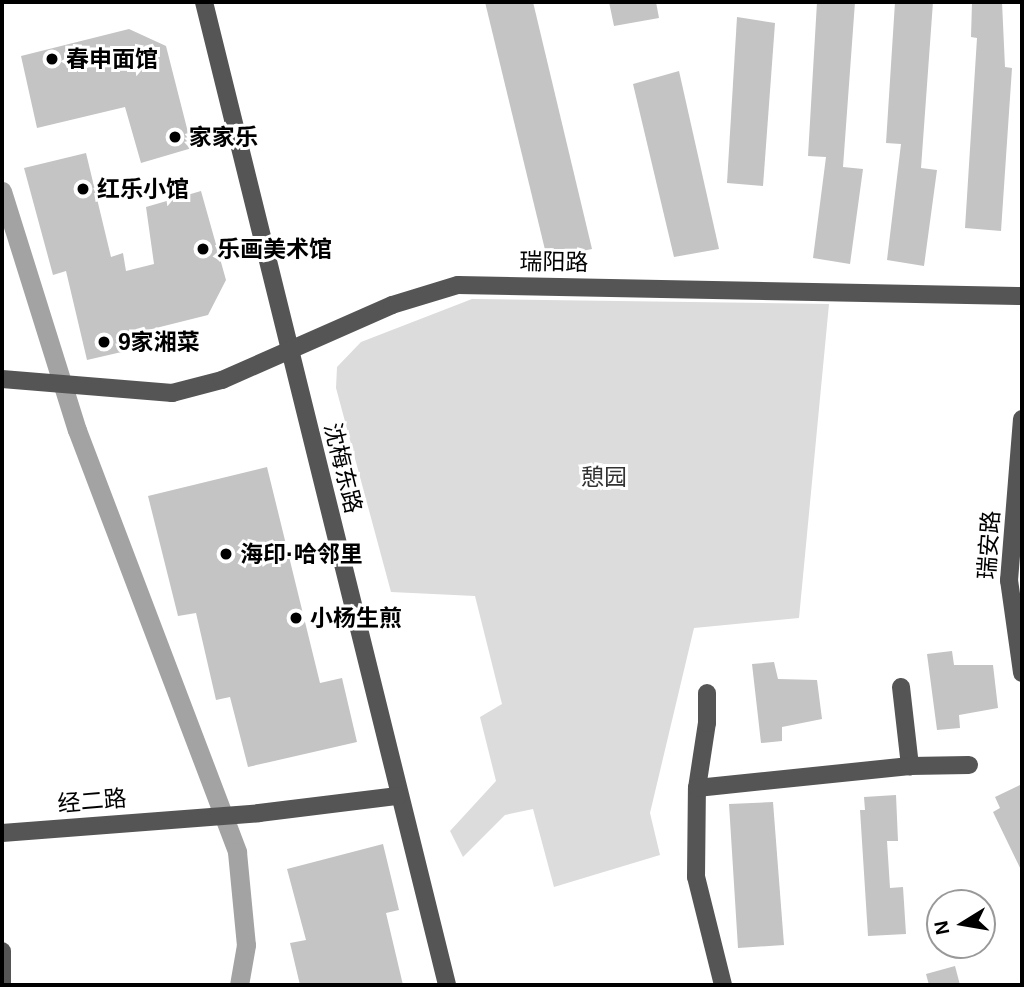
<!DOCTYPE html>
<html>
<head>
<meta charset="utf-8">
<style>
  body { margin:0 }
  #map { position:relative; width:1024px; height:987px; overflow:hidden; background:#fff; font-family:Helvetica,"Noto Sans SC",sans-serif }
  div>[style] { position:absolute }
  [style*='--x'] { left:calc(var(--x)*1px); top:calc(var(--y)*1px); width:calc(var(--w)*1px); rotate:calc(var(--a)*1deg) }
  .green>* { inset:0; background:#dcdcdc }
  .canal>* { height:19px; margin:-9.5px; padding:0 9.5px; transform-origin:9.5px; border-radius:9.5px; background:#a3a3a3 }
  .building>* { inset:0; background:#c4c4c4 }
  .minor>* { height:18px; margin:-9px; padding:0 9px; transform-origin:9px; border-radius:9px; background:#555 }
  .dots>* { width:19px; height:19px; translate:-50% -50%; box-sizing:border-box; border:4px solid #fff; border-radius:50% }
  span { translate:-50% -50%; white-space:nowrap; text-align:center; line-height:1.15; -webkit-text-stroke:6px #fff; paint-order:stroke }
  .poi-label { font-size:23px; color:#000; font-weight:700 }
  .left { translate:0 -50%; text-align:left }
  .street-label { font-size:23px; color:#000 }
  .park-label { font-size:23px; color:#333 }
  .frame { position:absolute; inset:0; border:4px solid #000; pointer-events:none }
  .north { position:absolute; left:926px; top:889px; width:70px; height:70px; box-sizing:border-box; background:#fff; border:2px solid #999; border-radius:50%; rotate:259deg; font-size:19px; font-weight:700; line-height:28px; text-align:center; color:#000 }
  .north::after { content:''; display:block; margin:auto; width:24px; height:32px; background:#000; clip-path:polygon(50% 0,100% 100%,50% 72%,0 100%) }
</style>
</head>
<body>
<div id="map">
  <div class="green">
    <div style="clip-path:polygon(472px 299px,829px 304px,799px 618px,694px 628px,650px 813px,660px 855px,554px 887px,533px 809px,505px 815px,463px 857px,450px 831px,496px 781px,480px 717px,502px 704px,475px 596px,391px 592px,336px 388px,337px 367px,361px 342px)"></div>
  </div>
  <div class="canal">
    <div style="--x:2;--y:191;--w:250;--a:72.6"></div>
    <div style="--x:77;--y:430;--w:451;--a:69.2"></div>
    <div style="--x:237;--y:852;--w:93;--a:84.5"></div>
    <div style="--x:246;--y:945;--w:41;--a:99.9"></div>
  </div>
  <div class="building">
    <div style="clip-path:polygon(485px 2px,533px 2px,592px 249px,547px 258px)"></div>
    <div style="clip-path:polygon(609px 2px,656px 2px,659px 18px,614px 26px)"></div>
    <div style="clip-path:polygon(817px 2px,855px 2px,843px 167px,863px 169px,850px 264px,813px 258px,826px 157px,808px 156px)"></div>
    <div style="clip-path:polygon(895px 2px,933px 2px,921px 168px,937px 170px,924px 266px,887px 260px,901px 144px,886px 143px)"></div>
    <div style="clip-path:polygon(972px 2px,1002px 2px,1005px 67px,1012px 68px,1001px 231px,965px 228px,977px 38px,971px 37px)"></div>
    <div style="clip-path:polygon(737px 17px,775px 23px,763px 186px,727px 183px)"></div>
    <div style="clip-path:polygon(129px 29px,166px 46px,192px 148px,141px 163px,125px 107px,37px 128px,21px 56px)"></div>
    <div style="clip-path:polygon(679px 71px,719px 249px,674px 257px,633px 84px)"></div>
    <div style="clip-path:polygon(86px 153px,111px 257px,123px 253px,126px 271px,154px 264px,146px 207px,201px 191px,226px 280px,208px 315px,148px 330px,152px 345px,87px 360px,66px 271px,53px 275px,24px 168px)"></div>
    <div style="clip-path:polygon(267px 467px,320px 683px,342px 678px,357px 742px,248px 767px,230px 697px,216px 700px,196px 613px,178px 616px,148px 496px)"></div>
    <div style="clip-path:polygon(952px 651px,954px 665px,993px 665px,998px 708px,959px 715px,960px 728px,937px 730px,927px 654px)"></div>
    <div style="clip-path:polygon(774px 662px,778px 679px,817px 680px,822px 719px,782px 727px,782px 741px,761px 743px,752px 664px)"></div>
    <div style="clip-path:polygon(1022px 784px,1022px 872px,993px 812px,1000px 808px,995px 797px)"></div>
    <div style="clip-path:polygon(896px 795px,898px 841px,887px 841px,890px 888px,903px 887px,906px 934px,868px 936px,860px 810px,865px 810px,864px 797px)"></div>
    <div style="clip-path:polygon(773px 802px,784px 945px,738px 948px,729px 804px)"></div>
    <div style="clip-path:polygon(383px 844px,399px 910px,386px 913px,403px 985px,300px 985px,290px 943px,306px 940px,287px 869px)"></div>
    <div style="clip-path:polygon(955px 966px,960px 985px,929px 985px,926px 974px)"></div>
  </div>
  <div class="minor">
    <div style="--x:204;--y:2;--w:1013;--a:76.11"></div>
    <div style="--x:2;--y:379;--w:171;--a:4.7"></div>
    <div style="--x:172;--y:393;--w:52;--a:-14.6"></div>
    <div style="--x:222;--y:380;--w:186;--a:-23.8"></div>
    <div style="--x:392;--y:305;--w:69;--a:-16.9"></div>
    <div style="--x:458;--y:285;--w:564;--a:1.12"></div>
    <div style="--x:1022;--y:419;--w:162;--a:94.6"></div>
    <div style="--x:1009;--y:580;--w:94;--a:82"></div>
    <div style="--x:901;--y:687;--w:80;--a:83.5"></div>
    <div style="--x:697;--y:788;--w:66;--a:-81.3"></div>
    <div style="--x:707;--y:723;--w:30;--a:-90"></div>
    <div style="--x:2;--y:833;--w:258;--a:-4.4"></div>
    <div style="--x:259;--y:813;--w:140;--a:-7"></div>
    <div style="--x:2;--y:951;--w:34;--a:90"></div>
    <div style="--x:723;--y:985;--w:111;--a:-104"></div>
    <div style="--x:696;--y:877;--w:89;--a:-89.4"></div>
    <div style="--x:697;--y:788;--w:214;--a:-5.9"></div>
    <div style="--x:910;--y:766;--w:59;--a:-1"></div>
  </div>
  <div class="dots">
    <div style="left:52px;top:59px;background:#000"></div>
    <div style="left:175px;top:137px;background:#000"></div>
    <div style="left:83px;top:189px;background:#000"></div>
    <div style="left:203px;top:249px;background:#000"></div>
    <div style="left:104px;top:342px;background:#000"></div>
    <div style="left:226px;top:554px;background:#000"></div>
    <div style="left:296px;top:618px;background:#000"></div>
  </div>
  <div class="poi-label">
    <span class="left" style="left:66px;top:59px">春申面馆</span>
    <span class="left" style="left:189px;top:137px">家家乐</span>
    <span class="left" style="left:97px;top:189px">红乐小馆</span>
    <span class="left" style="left:217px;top:249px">乐画美术馆</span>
    <span class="left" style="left:118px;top:342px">9家湘菜</span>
    <span class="left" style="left:240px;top:554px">海印·哈邻里</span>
    <span class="left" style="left:310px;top:618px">小杨生煎</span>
  </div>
  <div class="street-label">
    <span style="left:554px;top:262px;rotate:1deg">瑞阳路</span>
    <span style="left:343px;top:468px;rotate:76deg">沈梅东路</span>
    <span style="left:989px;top:545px;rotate:-86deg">瑞安路</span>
    <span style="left:92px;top:801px;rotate:-5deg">经二路</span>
  </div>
  <div class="park-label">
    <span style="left:604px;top:477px">憩园</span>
  </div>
  <div class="frame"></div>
  <div class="north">N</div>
</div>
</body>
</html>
